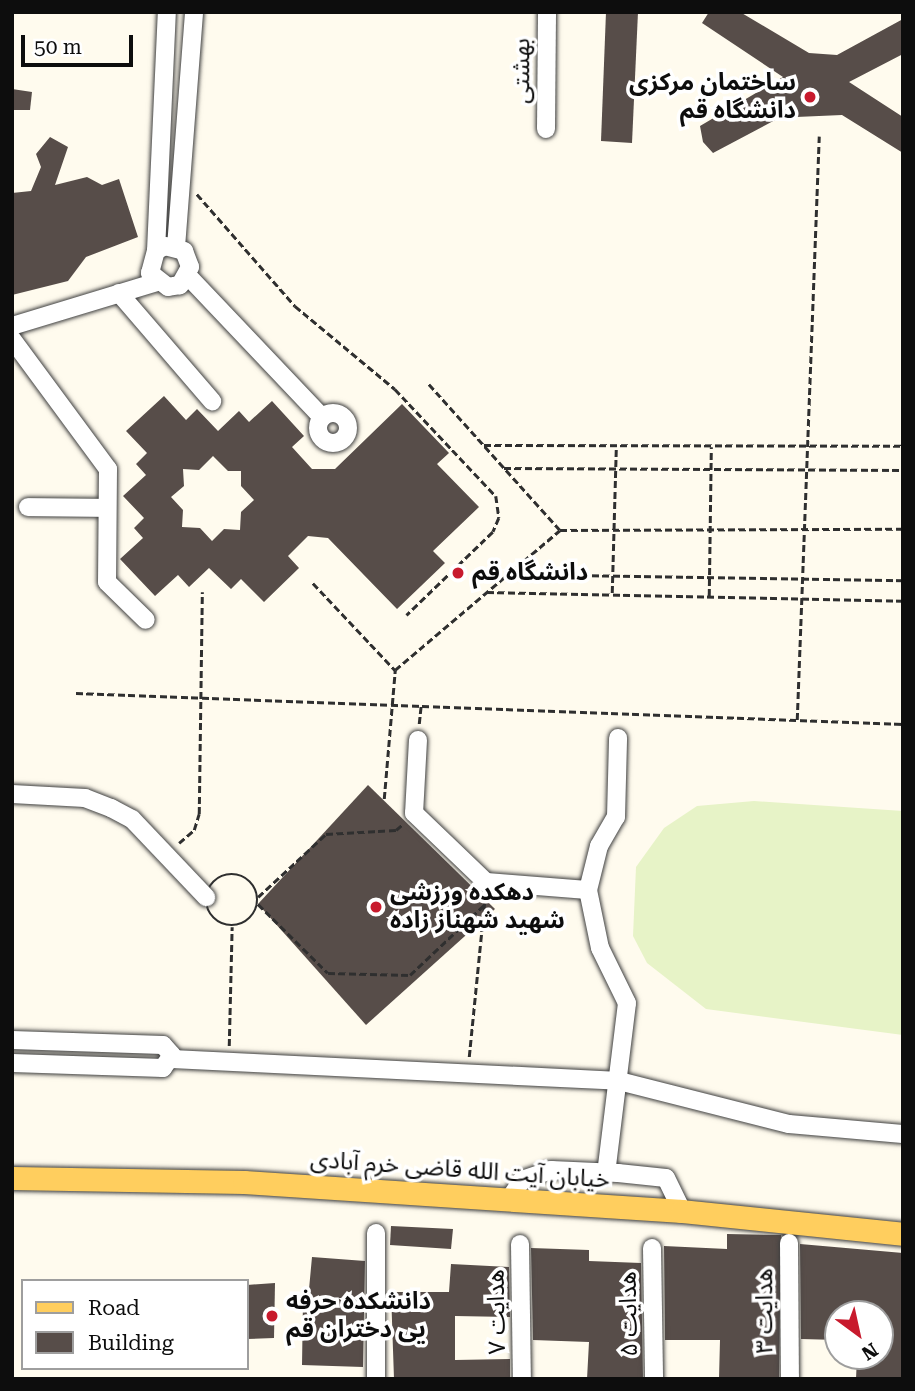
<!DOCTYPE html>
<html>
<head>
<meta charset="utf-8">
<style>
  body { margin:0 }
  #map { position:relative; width:915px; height:1391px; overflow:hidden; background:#fffbee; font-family:"Roboto Serif","Noto Sans Arabic",serif }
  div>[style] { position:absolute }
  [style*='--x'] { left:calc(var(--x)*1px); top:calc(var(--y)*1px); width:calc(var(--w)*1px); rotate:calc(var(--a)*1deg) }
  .pitch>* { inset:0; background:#e7f3c7 }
  .building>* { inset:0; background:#574d49 }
  .path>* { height:2.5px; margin-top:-1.25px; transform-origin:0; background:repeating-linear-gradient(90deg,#2f2f2f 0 7px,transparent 0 10.5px) }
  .path>.ring { margin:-1.25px; padding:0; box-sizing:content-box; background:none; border:2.5px solid #2f2f2f; border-radius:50% }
  .roads { filter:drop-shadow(0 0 2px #404040) drop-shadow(0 0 2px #404040) }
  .minor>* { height:18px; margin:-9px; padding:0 9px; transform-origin:9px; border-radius:9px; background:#fff }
  .minor>.ring { margin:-9px; padding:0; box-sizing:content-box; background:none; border:18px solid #fff; border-radius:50% }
  .major>* { height:23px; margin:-11.5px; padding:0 11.5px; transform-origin:11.5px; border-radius:11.5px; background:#ffce5e }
  .dots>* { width:19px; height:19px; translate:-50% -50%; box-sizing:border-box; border:4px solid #fff; border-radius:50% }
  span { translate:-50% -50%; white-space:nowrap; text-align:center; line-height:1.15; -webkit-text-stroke:7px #fff; paint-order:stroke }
  .street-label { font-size:24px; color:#0d0d0d }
  .poi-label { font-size:24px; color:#0d0d0d; font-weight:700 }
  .right { translate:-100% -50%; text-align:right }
  .left { translate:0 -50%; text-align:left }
  .frame { position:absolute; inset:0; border:14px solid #0d0d0d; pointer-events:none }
  .legend { position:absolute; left:21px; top:1279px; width:228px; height:91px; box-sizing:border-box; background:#fff; border:2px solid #9e9e9e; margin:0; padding:9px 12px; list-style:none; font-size:21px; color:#0d0d0d }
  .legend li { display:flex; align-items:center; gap:14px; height:35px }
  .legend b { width:35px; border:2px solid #9e9e9e }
  .north { position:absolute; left:824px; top:1300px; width:70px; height:70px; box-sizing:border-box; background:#fff; border:2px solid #9e9e9e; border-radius:50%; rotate:147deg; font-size:19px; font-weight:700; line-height:28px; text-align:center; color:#0d0d0d }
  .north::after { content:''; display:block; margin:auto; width:24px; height:32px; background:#c81a2d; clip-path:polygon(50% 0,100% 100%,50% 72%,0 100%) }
  .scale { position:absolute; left:21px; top:35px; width:112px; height:32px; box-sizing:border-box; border:4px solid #0d0d0d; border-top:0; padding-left:9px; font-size:21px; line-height:24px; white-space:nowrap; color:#0d0d0d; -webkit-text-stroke:5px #fff; paint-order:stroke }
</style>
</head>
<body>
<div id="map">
  <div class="pitch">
    <div style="clip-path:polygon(754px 801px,903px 811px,903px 1035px,706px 1009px,647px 963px,633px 936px,636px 867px,664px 828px,697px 806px)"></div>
  </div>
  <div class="building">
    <div style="clip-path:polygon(606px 12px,638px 12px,632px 143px,601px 141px)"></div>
    <div style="clip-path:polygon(709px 12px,740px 12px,809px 53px,837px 55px,903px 19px,903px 54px,849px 82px,903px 117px,903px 153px,842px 115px,796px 117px,792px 111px,713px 153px,703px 142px,700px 126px,783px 77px,702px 23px)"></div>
    <div style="clip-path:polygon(12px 89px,32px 92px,30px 110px,12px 110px)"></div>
    <div style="clip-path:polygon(50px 137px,68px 147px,55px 185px,87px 177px,102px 185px,119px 179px,138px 237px,86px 257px,68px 281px,12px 295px,12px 193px,31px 191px,41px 167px,36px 154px)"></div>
    <div style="clip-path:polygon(evenodd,164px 396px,186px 420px,197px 409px,218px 431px,239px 411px,249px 422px,272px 401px,304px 436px,292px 447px,312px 469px,335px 469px,402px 404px,449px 453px,437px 464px,479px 507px,433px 551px,445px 563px,397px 609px,328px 538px,308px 536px,288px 556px,299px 568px,264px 602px,241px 579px,231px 589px,209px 568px,189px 587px,178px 575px,155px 596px,120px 559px,143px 538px,134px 528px,144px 518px,123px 496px,146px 475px,136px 464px,147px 453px,126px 431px,164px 396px,213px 456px,228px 471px,241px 471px,241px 486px,254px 500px,241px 512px,240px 530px,224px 529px,212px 541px,200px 528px,182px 527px,183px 510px,171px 497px,184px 486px,183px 469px,199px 470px,213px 456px)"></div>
    <div style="clip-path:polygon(368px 785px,495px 909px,366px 1025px,258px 904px)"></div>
    <div style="clip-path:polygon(391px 1226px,453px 1229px,451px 1249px,390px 1245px)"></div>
    <div style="clip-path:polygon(727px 1234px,781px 1235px,779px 1379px,719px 1379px,720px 1340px,665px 1340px,664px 1246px,727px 1249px)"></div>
    <div style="clip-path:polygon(800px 1244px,903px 1253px,903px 1379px,856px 1379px,857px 1356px,880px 1356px,880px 1314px,838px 1314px,838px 1340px,801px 1339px)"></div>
    <div style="clip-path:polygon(531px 1248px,589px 1250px,589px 1261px,641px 1263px,643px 1379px,587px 1379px,589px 1342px,533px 1340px)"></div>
    <div style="clip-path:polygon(312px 1257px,365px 1261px,363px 1367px,302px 1365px,303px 1300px,308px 1300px)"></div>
    <div style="clip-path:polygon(451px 1264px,509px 1267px,510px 1317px,455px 1316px,455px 1360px,510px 1359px,510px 1379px,394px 1379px,391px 1292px,449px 1292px)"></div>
    <div style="clip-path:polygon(275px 1283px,274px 1338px,247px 1339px,247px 1285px)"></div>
  </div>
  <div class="path">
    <div style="--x:197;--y:194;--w:149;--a:48.8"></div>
    <div style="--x:295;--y:306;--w:130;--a:39.7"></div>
    <div style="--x:395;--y:389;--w:147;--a:46.7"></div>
    <div style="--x:496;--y:496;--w:22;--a:82"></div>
    <div style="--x:499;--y:518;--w:15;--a:113"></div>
    <div style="--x:493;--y:532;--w:120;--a:136"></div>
    <div style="--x:429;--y:384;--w:196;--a:48.1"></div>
    <div style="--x:484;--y:445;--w:419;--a:0.1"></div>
    <div style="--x:504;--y:468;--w:399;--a:0.3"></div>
    <div style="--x:508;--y:574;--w:395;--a:0.9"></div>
    <div style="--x:313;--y:583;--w:120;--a:46.7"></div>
    <div style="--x:395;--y:670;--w:216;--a:-40.3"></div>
    <div style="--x:560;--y:530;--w:343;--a:-0.2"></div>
    <div style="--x:487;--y:592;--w:416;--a:1.2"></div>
    <div style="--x:612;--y:593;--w:147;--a:-88.4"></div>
    <div style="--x:709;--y:596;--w:149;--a:-89.2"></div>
    <div style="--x:76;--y:693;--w:828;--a:2.15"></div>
    <div style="--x:797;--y:720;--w:584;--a:-87.84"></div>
    <div style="--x:419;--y:724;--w:18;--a:-84"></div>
    <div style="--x:384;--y:799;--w:129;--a:-85.1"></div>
    <div style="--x:179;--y:843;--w:20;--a:-41"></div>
    <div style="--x:194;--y:830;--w:17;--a:-73"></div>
    <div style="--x:199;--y:814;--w:222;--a:-89.2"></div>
    <div class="ring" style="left:206px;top:874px;width:49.5px;height:49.5px"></div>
    <div style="--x:258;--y:897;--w:93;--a:-42.8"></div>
    <div style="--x:326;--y:834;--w:70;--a:-3.3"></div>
    <div style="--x:396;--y:830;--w:9;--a:-41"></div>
    <div style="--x:258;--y:904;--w:98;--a:44.6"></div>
    <div style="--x:328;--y:973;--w:82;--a:1.4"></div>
    <div style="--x:410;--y:975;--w:102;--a:-43.4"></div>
    <div style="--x:229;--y:1046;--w:119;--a:-88.6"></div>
    <div style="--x:469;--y:1057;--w:162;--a:-84.3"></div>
  </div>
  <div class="roads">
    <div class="minor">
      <div style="--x:546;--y:129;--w:117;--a:-89.5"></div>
      <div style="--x:176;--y:247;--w:236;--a:-85.6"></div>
      <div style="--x:156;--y:251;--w:10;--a:-29"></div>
      <div style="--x:165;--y:246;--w:20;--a:15"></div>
      <div style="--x:184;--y:251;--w:17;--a:69"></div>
      <div style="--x:190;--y:267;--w:21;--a:119"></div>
      <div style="--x:180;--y:285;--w:12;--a:171"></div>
      <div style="--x:168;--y:287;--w:23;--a:-142"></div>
      <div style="--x:150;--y:273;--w:23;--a:-75"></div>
      <div style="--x:156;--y:251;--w:239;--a:-87.4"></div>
      <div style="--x:188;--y:276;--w:195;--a:46.5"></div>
      <div style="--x:119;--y:293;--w:143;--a:49.3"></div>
      <div style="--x:12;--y:326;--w:152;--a:-16.9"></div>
      <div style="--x:12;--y:339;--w:162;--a:53.6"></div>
      <div style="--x:108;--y:469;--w:113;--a:90.5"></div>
      <div style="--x:107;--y:582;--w:54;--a:44.3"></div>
      <div class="ring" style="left:318px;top:413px;width:12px;height:12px"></div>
      <div style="--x:28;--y:507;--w:79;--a:0.7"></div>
      <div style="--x:418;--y:740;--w:73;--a:93.1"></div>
      <div style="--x:414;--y:813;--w:100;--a:43.8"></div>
      <div style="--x:486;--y:882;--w:102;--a:4.5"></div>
      <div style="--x:12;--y:794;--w:73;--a:3.1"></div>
      <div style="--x:85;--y:798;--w:28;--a:21"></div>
      <div style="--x:111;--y:808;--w:24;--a:28"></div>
      <div style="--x:132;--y:819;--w:108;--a:46.5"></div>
      <div style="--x:12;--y:1040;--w:151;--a:1.9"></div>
      <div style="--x:163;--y:1045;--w:13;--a:48"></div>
      <div style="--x:172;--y:1055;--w:16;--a:125"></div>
      <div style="--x:163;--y:1068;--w:151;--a:-178.1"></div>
      <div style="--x:172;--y:1059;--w:448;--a:2.8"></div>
      <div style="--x:619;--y:1081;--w:175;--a:14.2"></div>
      <div style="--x:789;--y:1124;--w:114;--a:5"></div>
      <div style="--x:606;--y:1174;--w:172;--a:-83"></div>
      <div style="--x:627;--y:1003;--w:61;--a:-116.1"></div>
      <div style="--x:600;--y:948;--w:59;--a:-101.7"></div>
      <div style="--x:588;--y:890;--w:45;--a:-76"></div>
      <div style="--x:599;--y:846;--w:34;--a:-60"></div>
      <div style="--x:616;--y:817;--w:79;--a:-88.5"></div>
      <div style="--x:508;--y:1201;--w:25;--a:-56"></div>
      <div style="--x:522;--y:1180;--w:31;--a:-19"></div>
      <div style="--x:551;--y:1170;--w:67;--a:2.6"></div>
      <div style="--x:618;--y:1173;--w:48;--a:5.9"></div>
      <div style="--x:666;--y:1178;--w:37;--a:64"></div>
      <div style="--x:376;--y:1233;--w:146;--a:90"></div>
      <div style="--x:789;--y:1243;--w:136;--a:89.6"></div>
      <div style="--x:520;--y:1244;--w:135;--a:89.2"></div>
      <div style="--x:652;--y:1248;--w:131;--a:89.1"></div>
    </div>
    <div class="major">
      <div style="--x:12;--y:1178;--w:232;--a:1"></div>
      <div style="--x:244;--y:1182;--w:439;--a:3.8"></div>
      <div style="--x:682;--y:1211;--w:222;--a:5.9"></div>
    </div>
  </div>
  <div class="dots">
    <div style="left:810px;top:97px;background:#c81a2d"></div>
    <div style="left:458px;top:573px;background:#c81a2d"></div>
    <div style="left:376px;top:907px;background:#c81a2d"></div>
    <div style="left:272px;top:1316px;background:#c81a2d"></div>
  </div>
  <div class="street-label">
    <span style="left:522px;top:71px;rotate:-90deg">بهشتی</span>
    <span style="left:460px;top:1170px;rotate:4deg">خیابان آیت الله قاضی خرم آبادی</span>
    <span style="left:765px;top:1311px;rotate:-90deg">هدایت ۳</span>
    <span style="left:497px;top:1312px;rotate:-91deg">هدایت ۷</span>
    <span style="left:629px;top:1314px;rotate:-91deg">هدایت ۵</span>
  </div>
  <div class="poi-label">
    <span class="right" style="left:796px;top:97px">ساختمان مرکزی<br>دانشگاه قم</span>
    <span class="left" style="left:472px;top:573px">دانشگاه قم</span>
    <span class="left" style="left:390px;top:907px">دهکده ورزشی<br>شهید شهناز زاده</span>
    <span class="left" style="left:286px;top:1316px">دانشکده حرفه<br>یی دختران قم</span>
  </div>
  <div class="frame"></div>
  <ul class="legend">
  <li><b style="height:9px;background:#ffce5e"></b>Road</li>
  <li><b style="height:19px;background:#574d49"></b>Building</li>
  </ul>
  <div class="north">N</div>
  <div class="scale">50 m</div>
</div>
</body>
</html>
